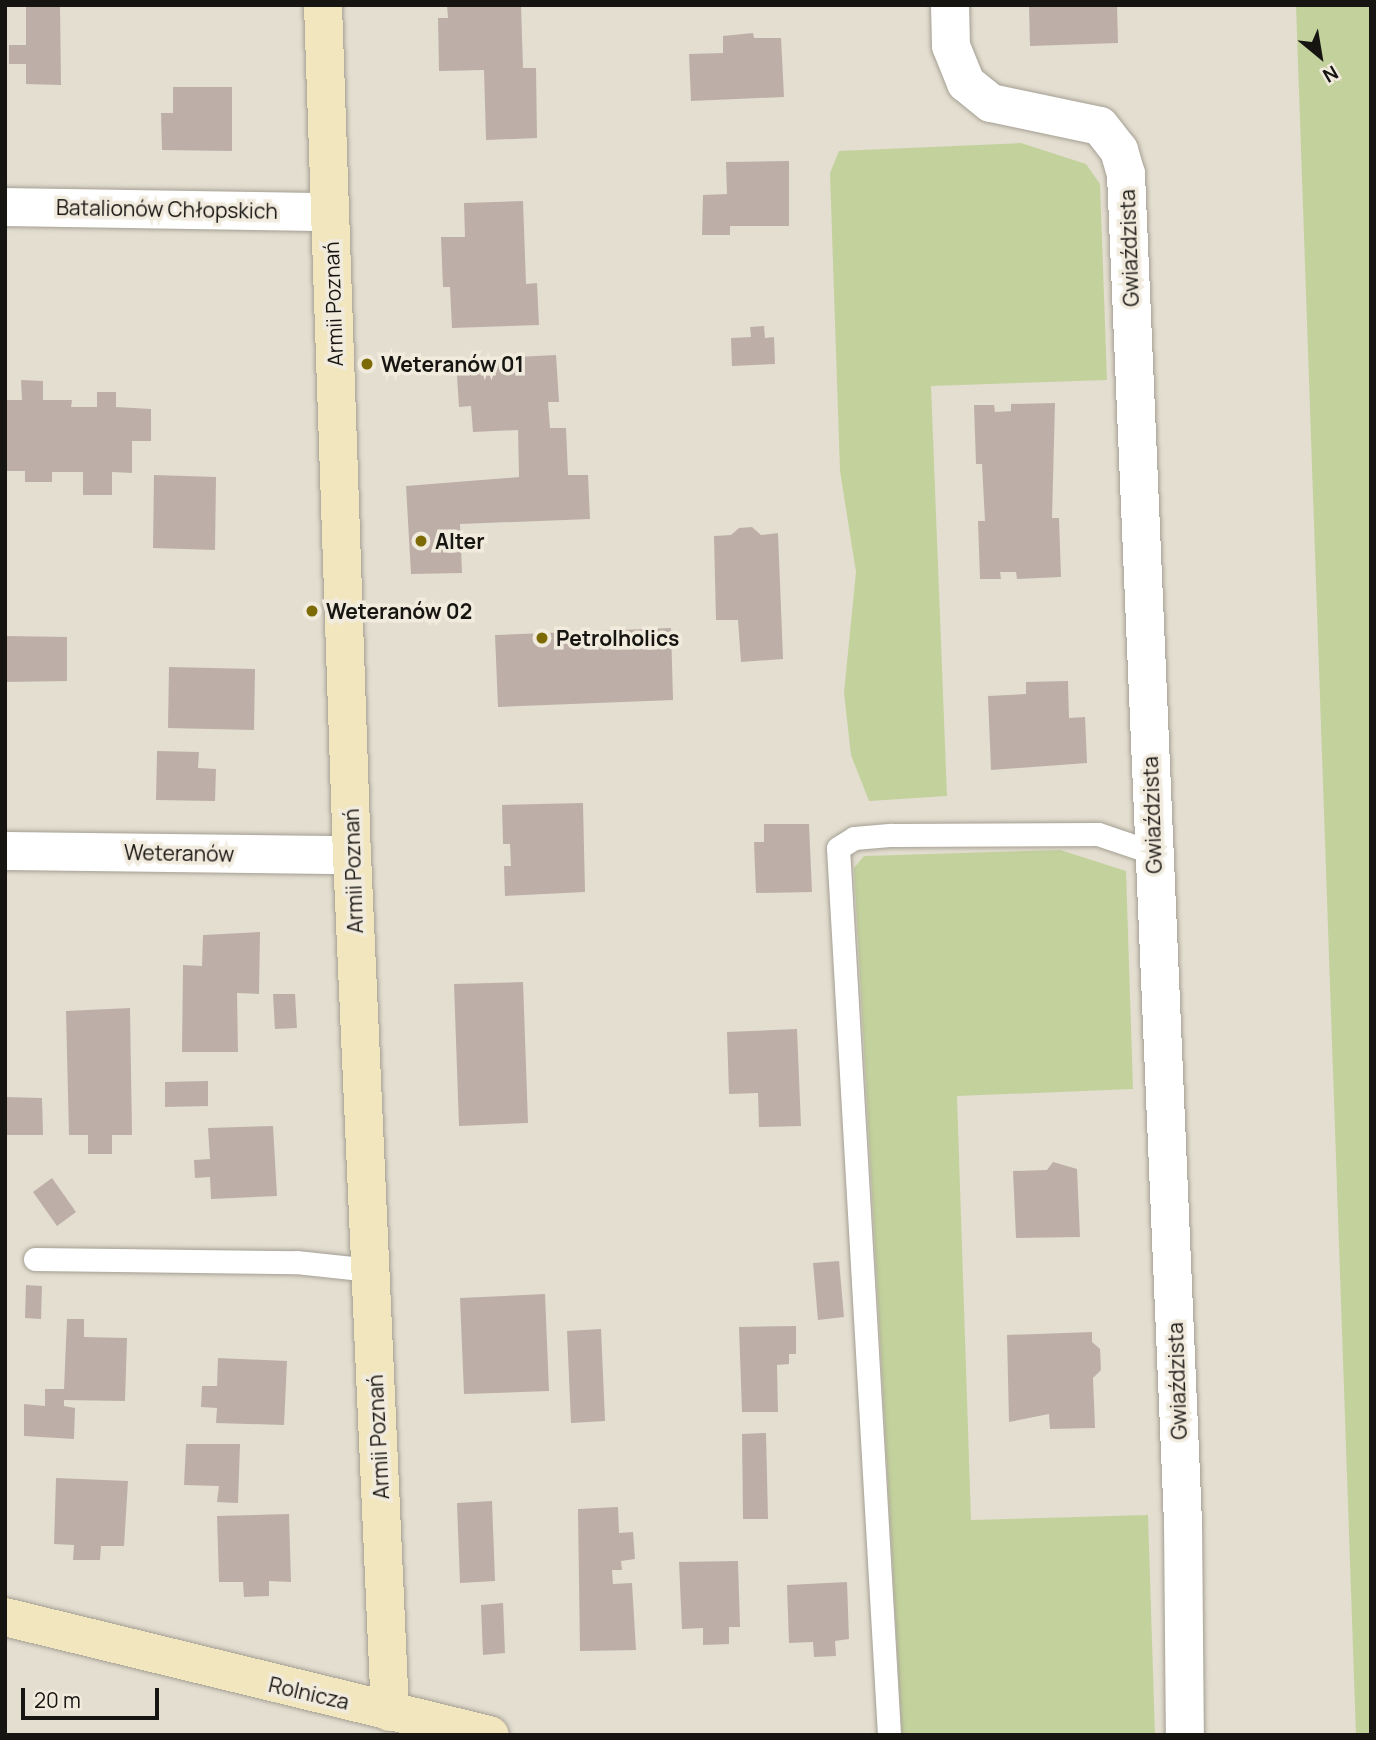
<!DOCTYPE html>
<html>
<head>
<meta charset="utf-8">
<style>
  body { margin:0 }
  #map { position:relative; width:1376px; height:1740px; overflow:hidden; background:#e3ded0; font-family:Manrope,sans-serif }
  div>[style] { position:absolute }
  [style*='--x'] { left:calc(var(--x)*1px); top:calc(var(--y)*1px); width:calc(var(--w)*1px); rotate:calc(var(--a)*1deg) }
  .green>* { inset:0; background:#c3d19d }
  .building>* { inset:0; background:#bdafa8 }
  .roads { filter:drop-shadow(0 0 2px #a49f93) drop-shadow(0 0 2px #a49f93) }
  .lane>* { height:23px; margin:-11.5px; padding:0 11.5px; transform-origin:11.5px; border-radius:11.5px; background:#fff }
  .street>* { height:38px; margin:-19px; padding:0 19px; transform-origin:19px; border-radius:19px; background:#fff }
  .secondary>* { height:38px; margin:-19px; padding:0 19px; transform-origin:19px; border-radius:19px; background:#f2e6bf }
  .dots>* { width:19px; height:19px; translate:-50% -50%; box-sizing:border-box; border:4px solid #f1ebde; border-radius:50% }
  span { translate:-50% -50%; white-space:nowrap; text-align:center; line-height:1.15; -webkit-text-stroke:7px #f1ebde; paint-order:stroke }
  .street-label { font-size:21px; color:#171511 }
  .poi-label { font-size:21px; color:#171511; font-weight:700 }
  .left { translate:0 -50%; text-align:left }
  .frame { position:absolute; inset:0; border:7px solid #171511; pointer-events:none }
  .north { position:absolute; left:1285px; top:21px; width:70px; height:70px; -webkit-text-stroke:5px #f1ebde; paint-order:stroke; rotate:150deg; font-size:19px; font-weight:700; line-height:28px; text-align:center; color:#171511 }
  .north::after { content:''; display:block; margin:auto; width:24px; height:32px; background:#171511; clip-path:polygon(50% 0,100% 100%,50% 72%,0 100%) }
  .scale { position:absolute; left:21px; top:1688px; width:138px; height:32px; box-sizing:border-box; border:4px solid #171511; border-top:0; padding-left:9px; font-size:21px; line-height:24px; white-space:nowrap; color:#171511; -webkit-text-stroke:5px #f1ebde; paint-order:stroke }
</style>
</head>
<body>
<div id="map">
  <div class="green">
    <div style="clip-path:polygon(1296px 5px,1371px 5px,1371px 1735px,1356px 1735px)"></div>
    <div style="clip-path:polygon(1021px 143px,1086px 164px,1100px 184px,1107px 380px,931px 386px,947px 796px,869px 801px,851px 755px,844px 693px,856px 572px,840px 471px,830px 173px,839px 151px)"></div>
    <div style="clip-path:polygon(1060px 850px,1126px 871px,1133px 1089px,957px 1096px,971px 1520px,1148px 1515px,1155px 1735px,902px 1735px,854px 868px,864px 856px)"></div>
  </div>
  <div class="building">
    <div style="clip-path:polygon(26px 5px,60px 5px,61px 85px,26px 84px,26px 64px,9px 64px,9px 45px,26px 45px)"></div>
    <div style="clip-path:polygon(447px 5px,521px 5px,523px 68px,536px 68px,537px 138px,486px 140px,484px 70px,439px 71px,438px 18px,448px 18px)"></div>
    <div style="clip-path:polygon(1029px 5px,1117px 5px,1118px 43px,1030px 46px)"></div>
    <div style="clip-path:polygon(753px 33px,754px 38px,781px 38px,784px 97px,691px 101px,689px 54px,723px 53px,723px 36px)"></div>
    <div style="clip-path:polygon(173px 87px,232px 87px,232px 151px,162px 150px,161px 113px,173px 113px)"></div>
    <div style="clip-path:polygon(789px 161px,789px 226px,730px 226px,730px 235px,702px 235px,703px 195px,727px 194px,726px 162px)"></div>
    <div style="clip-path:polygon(523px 201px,526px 284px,537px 283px,539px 325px,452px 328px,450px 287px,443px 287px,441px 237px,465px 237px,464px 203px)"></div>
    <div style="clip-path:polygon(764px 326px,765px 338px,774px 337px,775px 364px,732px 366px,731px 338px,751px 337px,750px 327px)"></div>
    <div style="clip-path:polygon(556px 355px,559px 402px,548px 402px,550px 428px,566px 428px,568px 475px,588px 475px,590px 519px,460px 524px,462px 573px,411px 574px,406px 486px,519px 477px,518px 430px,473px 432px,471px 406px,459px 407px,456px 360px)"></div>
    <div style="clip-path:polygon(21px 380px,43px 381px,43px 400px,72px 400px,71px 407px,97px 407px,97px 392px,116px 392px,116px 407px,151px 409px,151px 441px,132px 441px,132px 473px,112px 472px,112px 495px,83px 495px,83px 472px,52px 472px,52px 482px,25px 482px,25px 471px,5px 471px,5px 400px,22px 400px)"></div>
    <div style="clip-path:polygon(1055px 403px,1052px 518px,1059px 518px,1061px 577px,1017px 579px,1016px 572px,1000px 572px,1001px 579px,980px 579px,978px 521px,985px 521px,982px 464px,976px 464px,974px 405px,994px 405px,995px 412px,1011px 411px,1011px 404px)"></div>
    <div style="clip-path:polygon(154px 475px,216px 477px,215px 550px,153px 548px)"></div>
    <div style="clip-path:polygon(752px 527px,761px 535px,778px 533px,783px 659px,741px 662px,738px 620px,716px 620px,714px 536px,731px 535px,739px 528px)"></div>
    <div style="clip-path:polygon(671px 628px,673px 700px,498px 707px,495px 635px)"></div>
    <div style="clip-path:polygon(5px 636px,67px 637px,67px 681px,5px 682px)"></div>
    <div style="clip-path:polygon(169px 667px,255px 669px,254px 730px,168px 728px)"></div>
    <div style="clip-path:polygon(1068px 681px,1069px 718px,1085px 717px,1087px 763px,991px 770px,988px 696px,1026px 694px,1026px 682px)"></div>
    <div style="clip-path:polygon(157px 751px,199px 752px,198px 768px,216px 769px,215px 801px,156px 800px)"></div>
    <div style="clip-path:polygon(583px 803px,585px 892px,505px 896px,504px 866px,511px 866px,510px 844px,503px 844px,502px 805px)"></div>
    <div style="clip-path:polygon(764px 824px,809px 824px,812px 892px,756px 893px,754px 842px,764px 842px)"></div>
    <div style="clip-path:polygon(260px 932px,259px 994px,237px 993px,238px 1052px,182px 1052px,183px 965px,202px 966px,203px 935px)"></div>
    <div style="clip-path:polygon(523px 982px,528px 1123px,459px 1126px,454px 984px)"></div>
    <div style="clip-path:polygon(273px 994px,295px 994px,297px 1028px,275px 1029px)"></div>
    <div style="clip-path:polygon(130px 1008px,132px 1135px,112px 1135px,112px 1154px,88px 1154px,88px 1135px,69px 1135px,66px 1011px)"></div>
    <div style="clip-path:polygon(797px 1029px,801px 1126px,759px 1127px,758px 1093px,729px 1094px,727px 1032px)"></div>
    <div style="clip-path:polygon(208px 1081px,208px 1106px,165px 1107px,165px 1082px)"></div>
    <div style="clip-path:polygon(5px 1097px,42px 1098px,43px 1135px,5px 1135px)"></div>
    <div style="clip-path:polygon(273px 1126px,277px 1196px,211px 1199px,210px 1177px,195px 1178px,194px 1160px,210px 1159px,208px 1128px)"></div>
    <div style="clip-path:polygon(1053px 1162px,1077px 1169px,1080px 1237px,1016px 1238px,1013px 1171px,1047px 1170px)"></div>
    <div style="clip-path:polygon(52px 1178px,76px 1212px,57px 1226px,33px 1192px)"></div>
    <div style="clip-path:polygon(839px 1261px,844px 1317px,818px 1320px,813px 1263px)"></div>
    <div style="clip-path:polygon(26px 1285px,42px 1286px,41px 1319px,25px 1318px)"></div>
    <div style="clip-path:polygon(545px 1294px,549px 1391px,464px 1394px,460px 1298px)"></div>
    <div style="clip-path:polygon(67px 1319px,84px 1319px,84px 1337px,127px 1338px,125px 1401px,64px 1400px,64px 1406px,75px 1408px,74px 1439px,24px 1436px,24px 1404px,45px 1406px,45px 1389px,64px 1389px)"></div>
    <div style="clip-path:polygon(796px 1326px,796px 1354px,789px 1354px,789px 1364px,777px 1365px,778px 1412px,742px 1412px,739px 1327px)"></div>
    <div style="clip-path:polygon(601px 1329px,605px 1421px,571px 1423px,567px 1331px)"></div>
    <div style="clip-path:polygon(1092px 1332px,1092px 1342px,1100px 1349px,1101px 1370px,1093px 1378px,1095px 1428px,1050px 1429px,1049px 1414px,1009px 1422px,1007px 1335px)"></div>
    <div style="clip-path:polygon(218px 1358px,287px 1361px,284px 1425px,216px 1423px,217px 1408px,201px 1407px,202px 1386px,217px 1386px)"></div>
    <div style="clip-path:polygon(766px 1433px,768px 1519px,743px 1519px,742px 1434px)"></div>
    <div style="clip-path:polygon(186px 1444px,240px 1444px,238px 1503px,217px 1502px,219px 1486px,184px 1485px)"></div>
    <div style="clip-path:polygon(56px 1478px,128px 1481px,124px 1546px,101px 1546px,100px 1560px,73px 1560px,74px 1545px,54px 1544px)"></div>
    <div style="clip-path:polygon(492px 1501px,495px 1581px,460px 1583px,457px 1503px)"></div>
    <div style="clip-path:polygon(618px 1507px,619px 1533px,633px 1532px,635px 1559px,621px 1561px,622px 1570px,612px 1570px,613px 1584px,632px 1583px,636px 1650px,580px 1651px,578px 1509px)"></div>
    <div style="clip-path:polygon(289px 1514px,291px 1582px,269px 1581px,269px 1596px,244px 1597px,243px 1582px,219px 1582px,217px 1516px)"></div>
    <div style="clip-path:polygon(738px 1561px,740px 1627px,729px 1627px,729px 1644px,703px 1645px,703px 1628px,682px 1629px,679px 1562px)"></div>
    <div style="clip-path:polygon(847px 1582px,849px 1639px,835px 1641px,836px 1656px,814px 1657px,813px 1642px,789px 1643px,787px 1585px)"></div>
    <div style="clip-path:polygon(503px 1603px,505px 1653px,483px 1655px,481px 1605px)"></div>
  </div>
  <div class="roads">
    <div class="lane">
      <div style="--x:35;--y:1259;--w:261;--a:0.7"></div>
      <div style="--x:296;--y:1262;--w:75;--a:6.1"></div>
      <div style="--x:889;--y:1735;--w:888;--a:-93.29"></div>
      <div style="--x:838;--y:848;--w:19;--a:-32"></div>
      <div style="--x:854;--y:838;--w:38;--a:-5"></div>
      <div style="--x:892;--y:835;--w:206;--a:-0.3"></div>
      <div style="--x:1098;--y:834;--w:59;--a:18.7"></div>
    </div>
    <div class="street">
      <div style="--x:950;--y:5;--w:41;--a:88.6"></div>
      <div style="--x:951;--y:46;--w:40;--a:68"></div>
      <div style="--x:966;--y:83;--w:32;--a:39"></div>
      <div style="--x:991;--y:103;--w:111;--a:11.9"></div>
      <div style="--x:1100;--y:126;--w:31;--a:52"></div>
      <div style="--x:1119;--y:150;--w:25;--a:74"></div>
      <div style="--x:1126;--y:174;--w:1348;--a:87.58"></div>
      <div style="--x:1183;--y:1521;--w:214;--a:89.5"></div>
      <div style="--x:5;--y:207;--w:325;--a:0.9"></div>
      <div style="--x:5;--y:851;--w:347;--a:0.7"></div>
    </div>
    <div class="secondary">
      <div style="--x:323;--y:5;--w:850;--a:88.05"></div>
      <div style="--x:352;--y:855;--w:858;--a:87.46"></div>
      <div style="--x:5;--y:1617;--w:499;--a:13.7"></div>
    </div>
  </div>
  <div class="dots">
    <div style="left:367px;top:364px;background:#7c6b04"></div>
    <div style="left:421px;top:541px;background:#7c6b04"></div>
    <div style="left:312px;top:611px;background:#7c6b04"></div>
    <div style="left:542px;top:638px;background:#7c6b04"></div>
  </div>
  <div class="street-label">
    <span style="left:167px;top:209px;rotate:1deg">Batalionów Chłopskich</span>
    <span style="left:1129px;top:248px;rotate:-92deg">Gwiaździsta</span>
    <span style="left:333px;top:304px;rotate:-92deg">Armii Poznań</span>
    <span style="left:1152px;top:815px;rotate:-92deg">Gwiaździsta</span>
    <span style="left:179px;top:853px;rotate:1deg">Weteranów</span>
    <span style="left:353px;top:871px;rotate:-92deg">Armii Poznań</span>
    <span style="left:1177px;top:1381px;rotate:-92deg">Gwiaździsta</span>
    <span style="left:378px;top:1437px;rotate:-93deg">Armii Poznań</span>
    <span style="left:309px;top:1693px;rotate:13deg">Rolnicza</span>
  </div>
  <div class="poi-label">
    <span class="left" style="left:381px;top:364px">Weteranów 01</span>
    <span class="left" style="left:435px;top:541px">Alter</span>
    <span class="left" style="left:326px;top:611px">Weteranów 02</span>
    <span class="left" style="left:556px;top:638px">Petrolholics</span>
  </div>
  <div class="frame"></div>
  <div class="north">N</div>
  <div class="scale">20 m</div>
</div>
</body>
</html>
